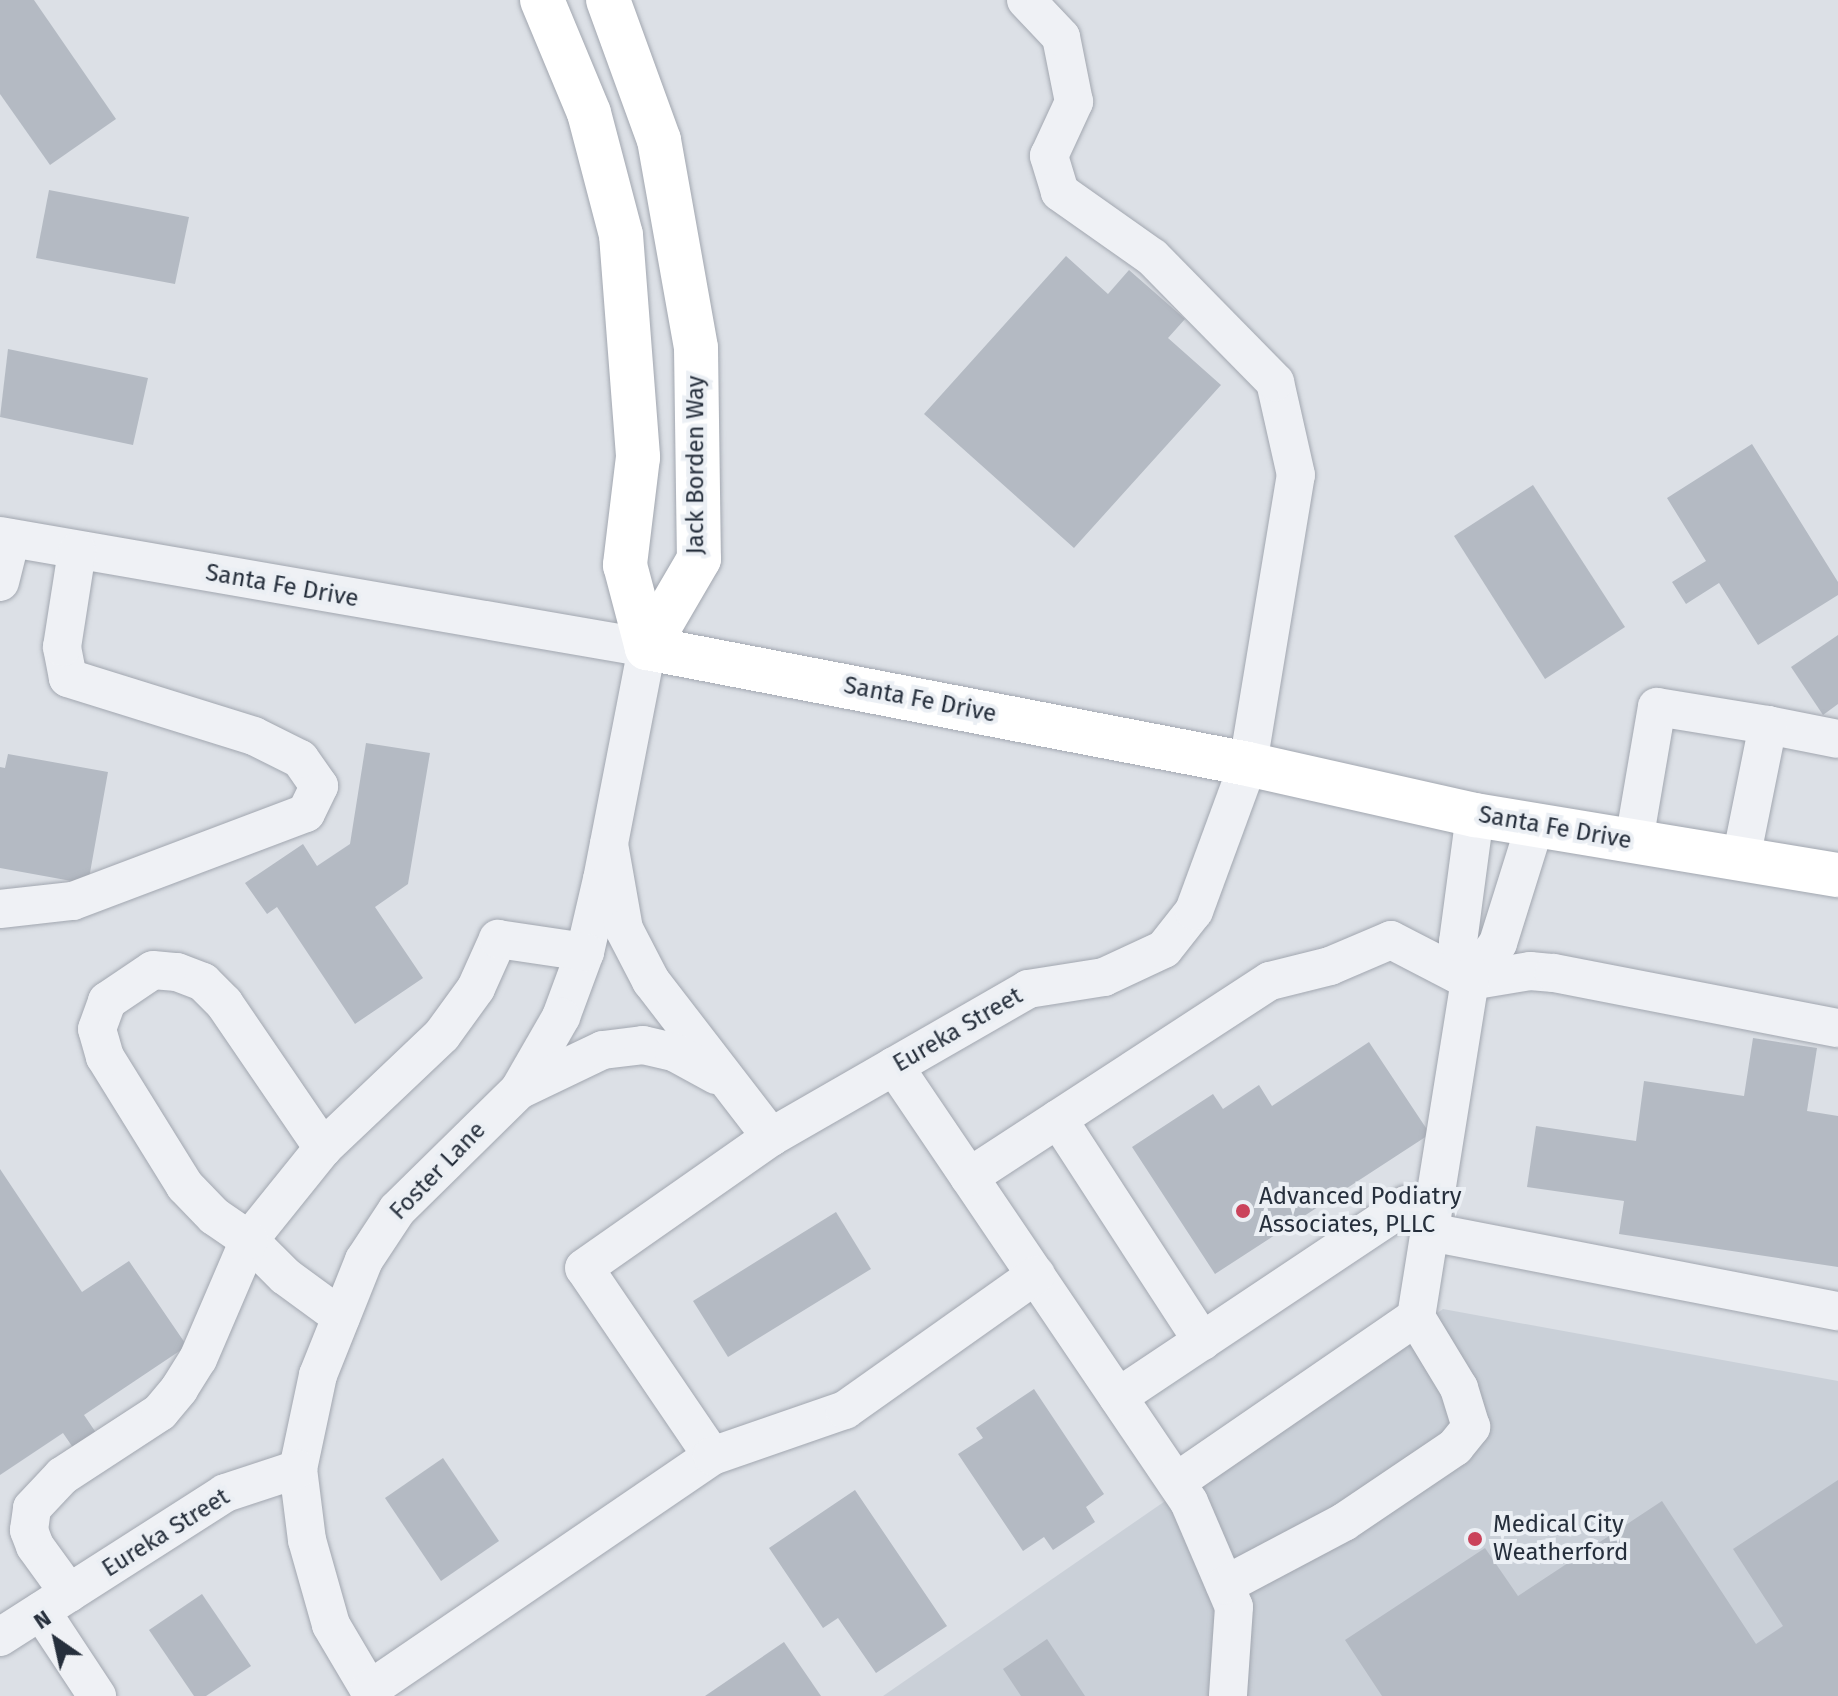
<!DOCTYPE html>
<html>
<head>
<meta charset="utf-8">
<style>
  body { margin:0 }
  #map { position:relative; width:1838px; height:1696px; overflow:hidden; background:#dce0e6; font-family:"Fira Sans",sans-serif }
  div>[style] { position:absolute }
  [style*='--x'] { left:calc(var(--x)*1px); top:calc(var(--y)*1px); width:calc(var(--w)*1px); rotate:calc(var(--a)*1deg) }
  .built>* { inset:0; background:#cad0d8 }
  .building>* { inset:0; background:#b4bac3 }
  .roads { filter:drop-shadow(0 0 2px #a2a7b0) drop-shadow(0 0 2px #a2a7b0) }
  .minor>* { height:38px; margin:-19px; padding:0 19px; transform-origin:19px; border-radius:19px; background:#eff1f5 }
  .major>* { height:44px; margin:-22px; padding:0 22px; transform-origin:22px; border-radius:22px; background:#fff }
  .dots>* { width:22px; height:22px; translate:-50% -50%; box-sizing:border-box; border:4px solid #ebeff4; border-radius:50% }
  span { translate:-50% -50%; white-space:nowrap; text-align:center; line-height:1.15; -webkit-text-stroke:8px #ebeff4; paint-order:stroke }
  .street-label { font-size:24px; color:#262f3c }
  .poi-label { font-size:24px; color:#262f3c }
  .left { translate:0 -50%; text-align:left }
  .north { position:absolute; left:16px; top:1600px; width:80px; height:80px; -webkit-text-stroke:6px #ebeff4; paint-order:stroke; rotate:326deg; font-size:22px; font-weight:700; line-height:32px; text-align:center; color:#262f3c }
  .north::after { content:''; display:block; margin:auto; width:28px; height:36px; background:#262f3c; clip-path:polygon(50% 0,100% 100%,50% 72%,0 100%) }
</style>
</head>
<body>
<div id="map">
  <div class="built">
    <div style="clip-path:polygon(1443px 1309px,1838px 1381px,1838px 1696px,883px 1696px)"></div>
  </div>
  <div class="building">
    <div style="clip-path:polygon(0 0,34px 0,116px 119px,50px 165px,0 94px)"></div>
    <div style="clip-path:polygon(49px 190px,189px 217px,175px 284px,36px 258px)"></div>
    <div style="clip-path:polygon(1066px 256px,1108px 294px,1129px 270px,1185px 319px,1168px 338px,1221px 385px,1074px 548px,924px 414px)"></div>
    <div style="clip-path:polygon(8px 349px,148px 378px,133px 445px,0 417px)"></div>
    <div style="clip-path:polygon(1752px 444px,1838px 582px,1838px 595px,1758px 645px,1719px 583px,1686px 604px,1672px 582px,1706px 561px,1667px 498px)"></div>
    <div style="clip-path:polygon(1533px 485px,1625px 627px,1545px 679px,1454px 536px)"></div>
    <div style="clip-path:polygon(1838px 635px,1838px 704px,1823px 715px,1791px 667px)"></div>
    <div style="clip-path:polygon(366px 743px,430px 753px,408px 884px,375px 907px,423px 978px,355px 1024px,277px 907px,267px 914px,245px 883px,303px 844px,317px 866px,350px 844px)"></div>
    <div style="clip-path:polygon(8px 754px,108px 772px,88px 884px,0 868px,0 767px,5px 768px)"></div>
    <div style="clip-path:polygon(1753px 1038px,1817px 1048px,1807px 1111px,1838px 1116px,1838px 1267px,1619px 1234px,1624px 1201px,1527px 1187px,1536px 1126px,1636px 1141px,1644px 1081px,1744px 1096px)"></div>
    <div style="clip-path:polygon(1369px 1042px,1430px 1134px,1215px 1274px,1132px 1147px,1213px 1094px,1223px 1109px,1259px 1085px,1272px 1106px)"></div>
    <div style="clip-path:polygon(0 1169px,82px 1292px,129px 1261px,187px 1346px,84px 1415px,99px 1437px,76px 1452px,63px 1433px,0 1475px)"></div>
    <div style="clip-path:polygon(836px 1212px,871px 1269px,728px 1357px,693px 1301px)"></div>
    <div style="clip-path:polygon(1034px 1389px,1104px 1494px,1086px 1507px,1095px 1522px,1053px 1550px,1044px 1537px,1023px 1551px,958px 1454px,983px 1438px,976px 1428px)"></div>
    <div style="clip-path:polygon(443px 1458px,499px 1541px,441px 1581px,385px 1498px)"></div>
    <div style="clip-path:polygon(1838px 1480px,1838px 1696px,1382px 1696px,1345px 1640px,1485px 1548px,1518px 1596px,1662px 1501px,1756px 1644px,1783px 1626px,1733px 1549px)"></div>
    <div style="clip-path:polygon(855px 1490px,947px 1626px,876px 1673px,838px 1618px,823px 1628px,769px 1548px)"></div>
    <div style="clip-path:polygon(202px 1594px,251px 1666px,206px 1696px,194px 1696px,149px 1630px)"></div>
    <div style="clip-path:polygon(1047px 1639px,1085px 1696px,1021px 1696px,1003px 1669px)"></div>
    <div style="clip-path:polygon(784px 1642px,821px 1696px,705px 1696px)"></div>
  </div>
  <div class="roads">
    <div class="minor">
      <div style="--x:0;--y:536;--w:657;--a:9.82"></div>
      <div style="--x:647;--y:648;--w:235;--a:101"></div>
      <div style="--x:602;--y:879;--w:75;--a:103.1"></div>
      <div style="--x:585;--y:952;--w:69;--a:110.3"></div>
      <div style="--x:561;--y:1017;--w:84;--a:119.9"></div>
      <div style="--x:519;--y:1090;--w:171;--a:135.5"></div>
      <div style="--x:397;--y:1210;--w:60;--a:123.4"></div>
      <div style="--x:364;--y:1260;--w:124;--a:111.8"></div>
      <div style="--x:318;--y:1375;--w:96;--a:102"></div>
      <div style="--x:298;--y:1469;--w:72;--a:82.8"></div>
      <div style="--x:307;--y:1540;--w:88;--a:74.2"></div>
      <div style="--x:331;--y:1625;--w:82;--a:59.4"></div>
      <div style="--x:0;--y:582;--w:45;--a:-76"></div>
      <div style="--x:1768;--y:725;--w:71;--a:11.3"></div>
      <div style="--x:1634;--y:841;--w:136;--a:-80.3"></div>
      <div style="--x:1657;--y:707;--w:112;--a:9.2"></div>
      <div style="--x:1768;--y:725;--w:137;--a:101.4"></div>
      <div style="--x:609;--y:844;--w:86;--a:80"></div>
      <div style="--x:624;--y:929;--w:59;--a:62.6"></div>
      <div style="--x:651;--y:981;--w:197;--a:52.4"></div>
      <div style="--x:771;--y:1137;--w:297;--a:-29.9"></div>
      <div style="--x:1028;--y:989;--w:77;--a:-9"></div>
      <div style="--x:1104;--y:977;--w:66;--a:-25"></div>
      <div style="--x:1164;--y:949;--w:48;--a:-51.7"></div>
      <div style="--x:1194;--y:911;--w:157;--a:-69.8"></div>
      <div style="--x:1248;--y:764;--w:293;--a:-80.6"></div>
      <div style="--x:1296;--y:475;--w:95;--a:-102.7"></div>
      <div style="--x:1275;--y:382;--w:175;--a:-134.5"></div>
      <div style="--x:1152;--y:257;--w:113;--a:-144.8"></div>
      <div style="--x:1060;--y:192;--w:38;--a:-107"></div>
      <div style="--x:1049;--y:156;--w:60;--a:-65.2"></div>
      <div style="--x:1074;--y:102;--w:66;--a:-101.3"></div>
      <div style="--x:1061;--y:37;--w:51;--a:-133.4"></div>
      <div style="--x:0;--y:909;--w:73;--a:-6.3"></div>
      <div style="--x:73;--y:901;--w:249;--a:-20.7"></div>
      <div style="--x:306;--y:813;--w:30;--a:-64"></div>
      <div style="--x:319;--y:786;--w:33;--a:-125"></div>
      <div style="--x:300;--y:759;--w:51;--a:-153.4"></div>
      <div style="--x:254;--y:736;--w:195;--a:-162.7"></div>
      <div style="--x:68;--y:678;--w:32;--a:-101"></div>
      <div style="--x:62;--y:647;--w:97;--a:-81.1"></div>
      <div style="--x:1470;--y:981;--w:47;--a:-53.6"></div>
      <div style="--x:1498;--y:943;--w:124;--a:-72.6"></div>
      <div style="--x:894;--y:1066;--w:526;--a:55.92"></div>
      <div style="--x:1189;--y:1502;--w:114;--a:66.8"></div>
      <div style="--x:1234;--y:1607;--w:89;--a:93.9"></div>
      <div style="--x:519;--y:1090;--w:93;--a:-25.5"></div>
      <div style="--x:603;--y:1050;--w:40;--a:-7.1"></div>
      <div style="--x:643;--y:1045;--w:32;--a:13"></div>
      <div style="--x:674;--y:1052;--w:48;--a:28.7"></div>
      <div style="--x:1058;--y:1119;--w:265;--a:57"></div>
      <div style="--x:969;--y:1177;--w:359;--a:-33.1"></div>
      <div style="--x:1270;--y:981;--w:62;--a:-14"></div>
      <div style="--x:1330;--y:966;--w:66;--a:-23.1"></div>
      <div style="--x:1391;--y:940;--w:89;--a:27.4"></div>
      <div style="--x:1470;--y:981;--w:61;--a:-9.5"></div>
      <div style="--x:1530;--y:971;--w:24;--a:5"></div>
      <div style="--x:1554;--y:973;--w:289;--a:11"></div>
      <div style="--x:1430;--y:1232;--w:416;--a:11"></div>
      <div style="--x:341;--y:1317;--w:69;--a:-143.8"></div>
      <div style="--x:285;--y:1276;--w:51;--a:-135"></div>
      <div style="--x:249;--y:1240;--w:118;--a:-51.2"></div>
      <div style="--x:323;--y:1148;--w:164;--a:-43.5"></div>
      <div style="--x:442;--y:1035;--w:58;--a:-54.1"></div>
      <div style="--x:476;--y:988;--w:54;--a:-65.8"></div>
      <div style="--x:498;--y:939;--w:88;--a:8.5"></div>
      <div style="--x:1118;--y:1397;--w:346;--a:-33.7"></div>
      <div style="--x:1406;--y:1205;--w:27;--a:6"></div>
      <div style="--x:712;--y:1456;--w:227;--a:-124.2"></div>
      <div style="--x:584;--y:1268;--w:228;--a:-35"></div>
      <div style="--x:1176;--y:1482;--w:291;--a:-34.5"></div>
      <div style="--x:1416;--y:1317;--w:340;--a:-80.9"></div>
      <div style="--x:1470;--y:981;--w:41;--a:-107.1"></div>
      <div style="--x:1458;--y:942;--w:128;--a:-82.4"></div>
      <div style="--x:1225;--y:1585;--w:135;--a:-27.9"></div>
      <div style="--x:1344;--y:1522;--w:134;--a:-34"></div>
      <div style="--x:1455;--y:1447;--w:26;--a:-51"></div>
      <div style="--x:1471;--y:1427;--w:41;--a:-107.1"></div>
      <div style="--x:1459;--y:1388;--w:83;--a:-121.2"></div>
      <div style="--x:69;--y:1593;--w:58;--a:-125.9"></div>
      <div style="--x:35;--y:1546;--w:17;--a:-111"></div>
      <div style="--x:29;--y:1530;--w:22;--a:-82"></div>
      <div style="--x:32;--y:1508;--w:44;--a:-46.8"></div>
      <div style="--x:62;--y:1476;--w:117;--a:-33.1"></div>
      <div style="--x:160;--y:1412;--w:30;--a:-50"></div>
      <div style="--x:179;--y:1389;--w:36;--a:-58"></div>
      <div style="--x:198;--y:1359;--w:129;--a:-66.8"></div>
      <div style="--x:249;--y:1240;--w:42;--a:-145.6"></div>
      <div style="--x:214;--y:1216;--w:42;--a:-134"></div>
      <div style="--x:185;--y:1186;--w:152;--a:-121.8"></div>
      <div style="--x:105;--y:1057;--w:29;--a:-106"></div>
      <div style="--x:97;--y:1029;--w:30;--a:-70"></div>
      <div style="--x:107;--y:1001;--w:55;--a:-34"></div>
      <div style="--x:153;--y:970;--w:24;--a:5"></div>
      <div style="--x:177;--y:972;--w:28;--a:21"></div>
      <div style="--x:203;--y:982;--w:30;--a:45"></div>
      <div style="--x:224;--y:1003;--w:176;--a:55.7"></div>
      <div style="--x:41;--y:1611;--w:102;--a:56.6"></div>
      <div style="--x:0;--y:1637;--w:267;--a:-32.6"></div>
      <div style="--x:225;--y:1493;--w:77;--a:-18.2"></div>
      <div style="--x:369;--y:1690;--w:415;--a:-34.3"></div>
      <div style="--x:712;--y:1456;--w:141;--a:-19.1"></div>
      <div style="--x:845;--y:1410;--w:234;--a:-35.3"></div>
    </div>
    <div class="major">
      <div style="--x:542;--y:0;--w:122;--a:67.4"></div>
      <div style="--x:589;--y:113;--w:126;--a:75.3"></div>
      <div style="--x:621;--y:235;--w:223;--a:85.6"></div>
      <div style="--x:638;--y:457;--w:109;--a:96.9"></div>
      <div style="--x:625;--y:565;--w:86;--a:75.2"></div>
      <div style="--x:608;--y:0;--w:149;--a:70"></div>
      <div style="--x:659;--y:140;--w:211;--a:79.9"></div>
      <div style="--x:696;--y:348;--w:211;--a:89.2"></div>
      <div style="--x:699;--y:559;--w:103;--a:120.3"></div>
      <div style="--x:647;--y:648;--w:612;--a:10.92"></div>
      <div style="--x:1248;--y:764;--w:233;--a:12.7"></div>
      <div style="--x:1475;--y:815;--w:368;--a:9.4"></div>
    </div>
  </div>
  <div class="dots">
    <div style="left:1243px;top:1211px;background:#ca435b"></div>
    <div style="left:1475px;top:1539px;background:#ca435b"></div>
  </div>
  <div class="street-label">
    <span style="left:696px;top:465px;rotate:-90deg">Jack Borden Way</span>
    <span style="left:282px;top:586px;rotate:10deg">Santa Fe Drive</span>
    <span style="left:920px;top:700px;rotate:11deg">Santa Fe Drive</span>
    <span style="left:1555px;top:828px;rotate:10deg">Santa Fe Drive</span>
    <span style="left:958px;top:1030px;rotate:-30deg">Eureka Street</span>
    <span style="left:438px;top:1171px;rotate:-46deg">Foster Lane</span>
    <span style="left:166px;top:1533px;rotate:-32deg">Eureka Street</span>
  </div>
  <div class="poi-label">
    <span class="left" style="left:1259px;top:1211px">Advanced Podiatry<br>Associates, PLLC</span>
    <span class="left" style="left:1493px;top:1539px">Medical City<br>Weatherford</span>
  </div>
  <div class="north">N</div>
</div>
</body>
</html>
